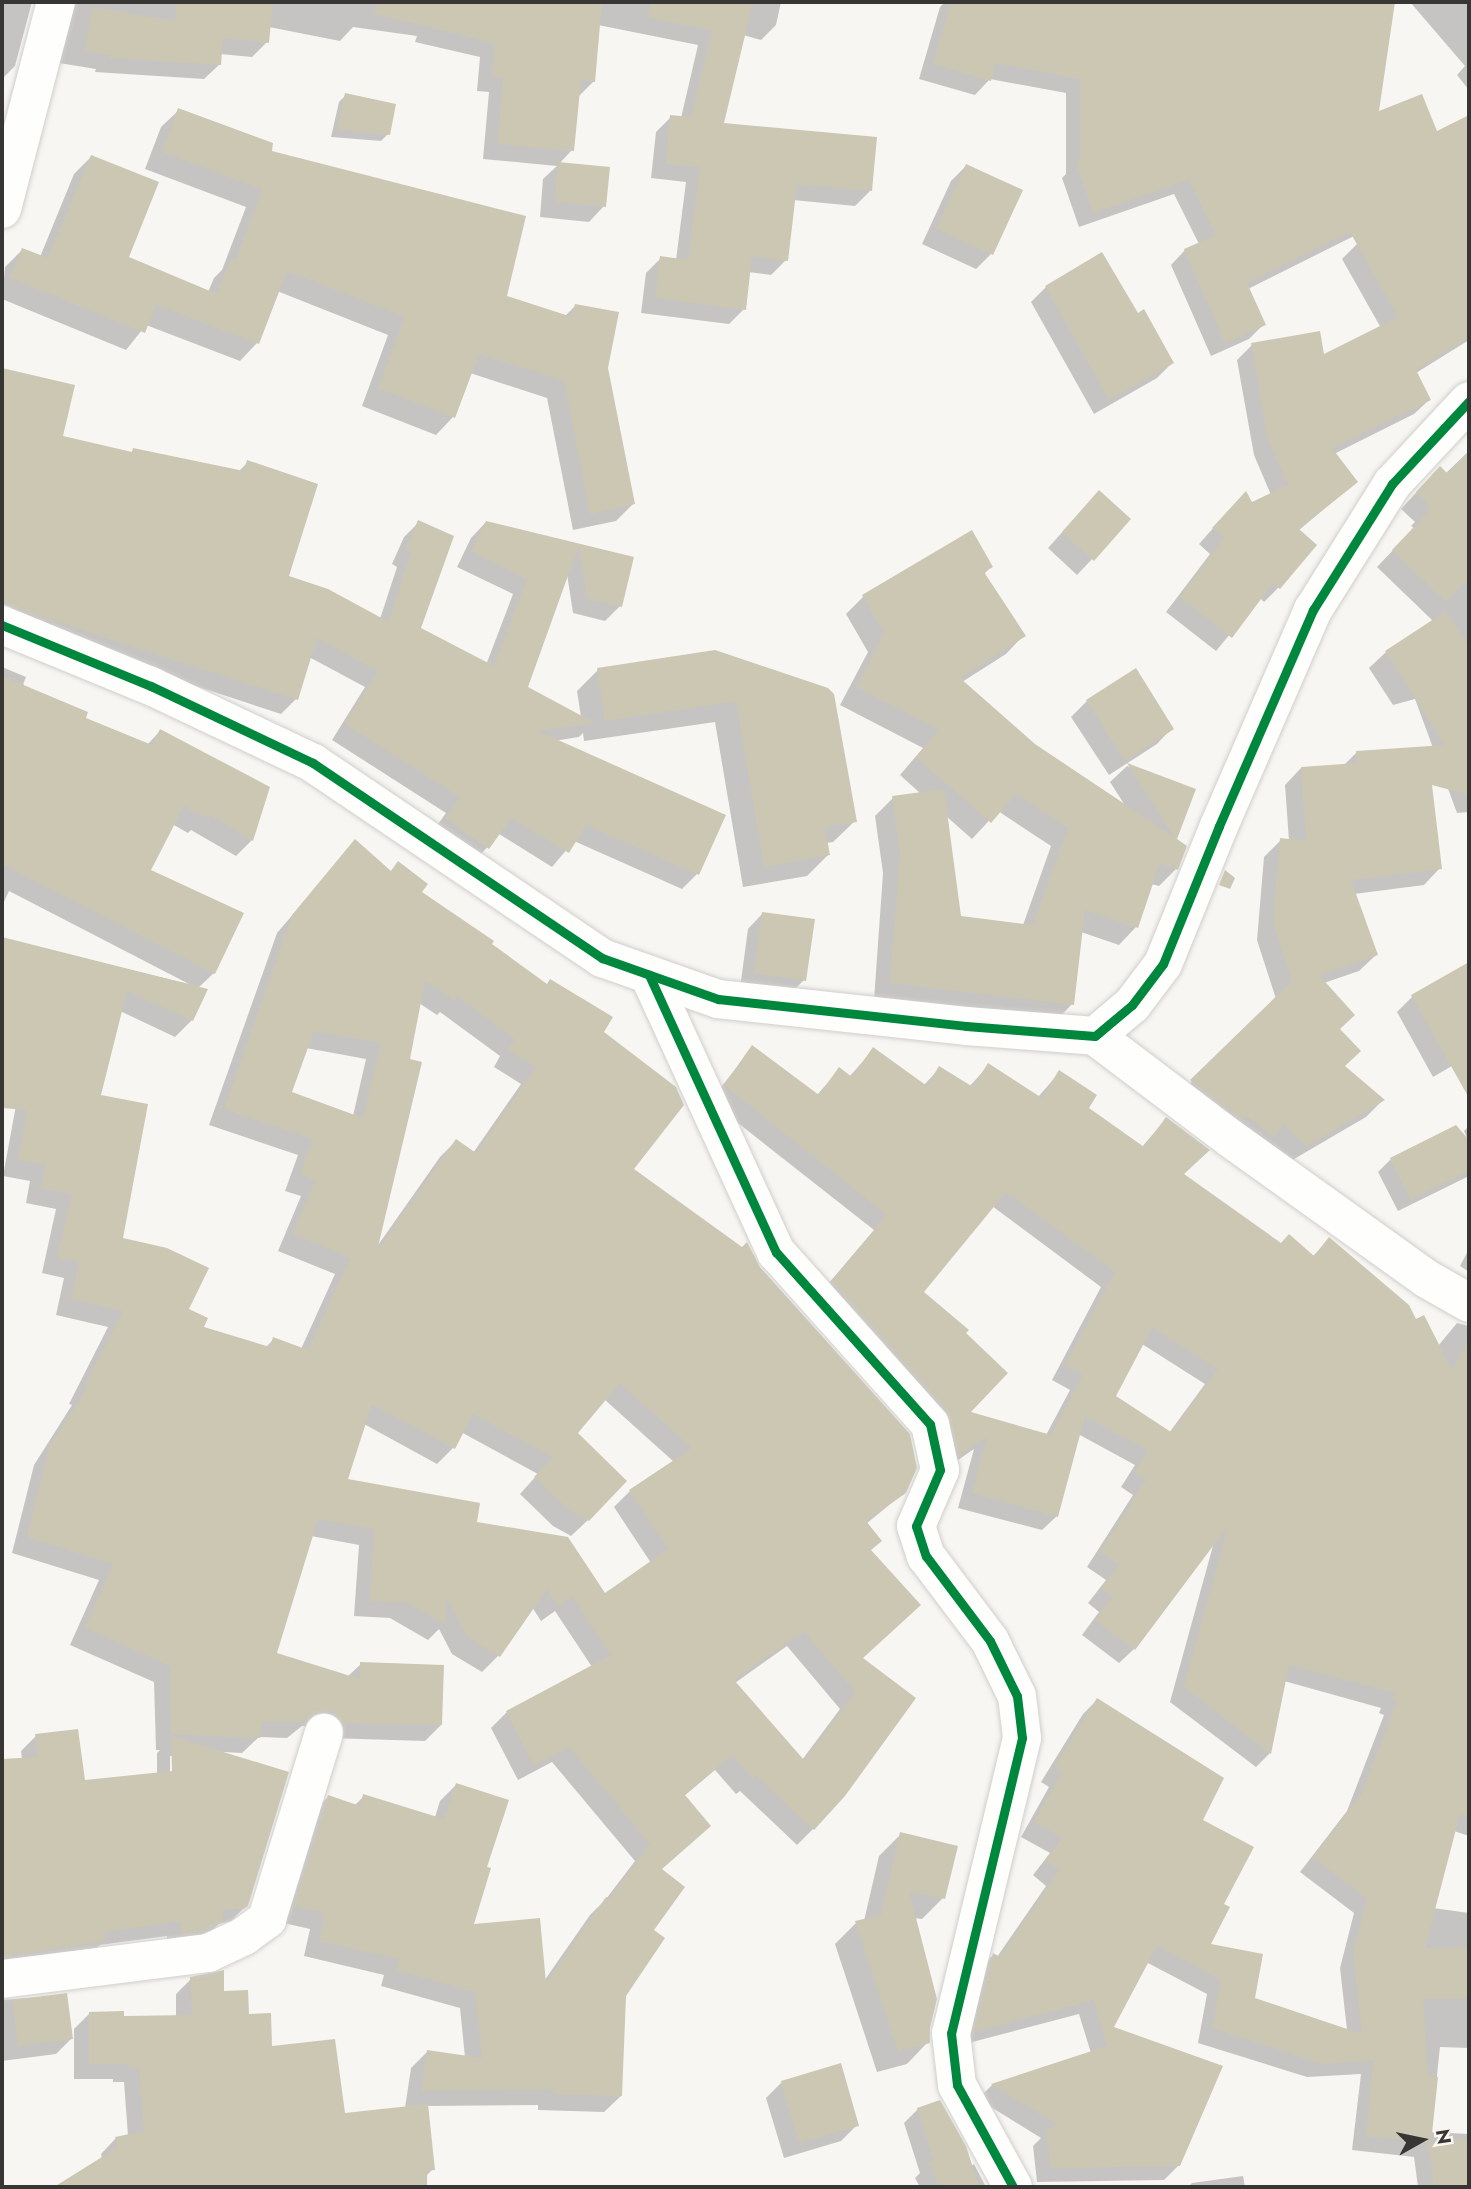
<!DOCTYPE html>
<html>
<head>
<meta charset="utf-8">
<style>
  body { margin:0 }
  #map { position:relative; width:1471px; height:2189px; overflow:hidden; background:#f8f6f3; font-family:Jost,sans-serif }
  div>[style] { position:absolute }
  [style*='--x'] { left:calc(var(--x)*1px); top:calc(var(--y)*1px); width:calc(var(--w)*1px); rotate:calc(var(--a)*1deg) }
  .shadow>* { inset:0; background:#0003 }
  .building>* { inset:0; background:#cbc7b3 }
  .roads { filter:drop-shadow(0 0 2px #d0cecc) drop-shadow(0 0 2px #d0cecc) }
  .street>* { height:38px; margin:-19px; padding:0 19px; transform-origin:19px; border-radius:19px; background:#fefefd }
  .cycleway>* { height:9px; margin:-4.5px; padding:0 4.5px; transform-origin:4.5px; border-radius:4.5px; background:#00873e }
  span { translate:-50% -50%; white-space:nowrap; text-align:center; line-height:1.15; -webkit-text-stroke:5px #f9f6f2; paint-order:stroke }
  .frame { position:absolute; inset:0; border:4px solid #373634; pointer-events:none }
  .north { position:absolute; left:1387px; top:2105px; width:70px; height:70px; -webkit-text-stroke:5px #f9f6f2; paint-order:stroke; rotate:81deg; font-size:19px; font-weight:700; line-height:28px; text-align:center; color:#373634 }
  .north::after { content:''; display:block; margin:auto; width:24px; height:32px; background:#373634; clip-path:polygon(50% 0,100% 100%,50% 72%,0 100%) }
</style>
</head>
<body>
<div id="map">
  <div class="shadow">
    <div style="clip-path:polygon(2px 2px,32px 2px,15px 66px,2px 79px)"></div>
    <div style="clip-path:polygon(57px 2px,781px 2px,776px 25px,761px 40px,743px 35px,722px 124px,870px 191px,855px 206px,793px 200px,786px 260px,771px 275px,748px 272px,744px 309px,729px 324px,641px 313px,646px 273px,661px 258px,676px 260px,686px 182px,651px 178px,656px 132px,671px 117px,681px 118px,698px 45px,598px 25px,594px 81px,578px 97px,572px 150px,559px 164px,604px 206px,589px 222px,540px 217px,543px 179px,557px 166px,483px 159px,489px 92px,477px 91px,480px 57px,415px 42px,417px 36px,353px 27px,340px 41px,269px 27px,267px 42px,252px 57px,220px 54px,220px 64px,204px 79px,95px 72px,96px 69px,53px 62px)"></div>
    <div style="clip-path:polygon(945px 2px,987px 2px,1008px 8px,1009px 2px,1383px 2px,1391px 21px,1354px 236px,1248px 289px,1264px 324px,1249px 339px,1211px 356px,1171px 265px,1185px 250px,1199px 244px,1174px 194px,1079px 227px,1062px 178px,1066px 174px,1066px 93px,990px 79px,975px 95px,919px 79px,940px 7px)"></div>
    <div style="clip-path:polygon(1410px 2px,1469px 2px,1469px 90px,1457px 75px,1465px 66px)"></div>
    <div style="clip-path:polygon(346px 95px,388px 134px,381px 141px,331px 137px,339px 102px)"></div>
    <div style="clip-path:polygon(179px 110px,270px 152px,505px 297px,565px 316px,575px 306px,606px 368px,633px 504px,616px 521px,573px 530px,547px 398px,470px 373px,453px 417px,436px 435px,362px 406px,388px 335px,277px 291px,257px 343px,240px 361px,146px 325px,126px 350px,2px 299px,5px 267px,22px 250px,40px 257px,74px 174px,91px 157px,126px 258px,208px 292px,214px 278px,222px 270px,246px 207px,145px 169px,161px 127px)"></div>
    <div style="clip-path:polygon(966px 166px,991px 254px,976px 269px,922px 244px,951px 181px)"></div>
    <div style="clip-path:polygon(1469px 177px,1469px 340px,1416px 373px,1429px 400px,1414px 414px,1334px 454px,1356px 482px,1298px 531px,1279px 587px,1264px 602px,1260px 598px,1216px 651px,1166px 612px,1210px 554px,1199px 544px,1231px 508px,1252px 505px,1271px 495px,1254px 455px,1237px 360px,1252px 345px,1323px 356px,1381px 328px,1342px 259px,1357px 244px)"></div>
    <div style="clip-path:polygon(1046px 287px,1137px 315px,1172px 363px,1157px 378px,1094px 414px,1031px 302px)"></div>
    <div style="clip-path:polygon(2px 370px,73px 387px,61px 437px,130px 453px,134px 450px,238px 472px,248px 462px,286px 577px,380px 619px,397px 567px,392px 564px,404px 537px,419px 522px,419px 629px,486px 665px,513px 594px,457px 567px,471px 538px,486px 522px,631px 558px,620px 606px,605px 621px,573px 613px,567px 574px,525px 688px,581px 717px,577px 691px,598px 670px,715px 652px,855px 821px,833px 842px,826px 843px,828px 855px,807px 876px,743px 887px,715px 722px,584px 741px,583px 733px,579px 737px,554px 741px,697px 874px,682px 889px,574px 841px,552px 867px,499px 834px,473px 863px,431px 834px,446px 813px,332px 740px,365px 687px,309px 657px,296px 699px,281px 714px,6px 624px,28px 558px,2px 551px)"></div>
    <div style="clip-path:polygon(1469px 451px,1469px 812px,1457px 813px,1415px 699px,1393px 705px,1369px 668px,1386px 652px,1433px 621px,1377px 567px,1414px 528px,1411px 526px,1415px 522px,1401px 509px,1423px 485px,1445px 474px)"></div>
    <div style="clip-path:polygon(1084px 508px,1129px 520px,1077px 575px,1048px 548px)"></div>
    <div style="clip-path:polygon(evenodd,991px 567px,984px 574px,1023px 636px,1006px 654px,962px 682px,1034px 746px,1126px 807px,1110px 782px,1127px 766px,1194px 790px,1175px 840px,1176px 869px,1159px 886px,1151px 884px,1136px 927px,1119px 945px,1081px 932px,1072px 1004px,1055px 1022px,874px 1000px,883px 873px,875px 816px,893px 798px,921px 794px,900px 775px,923px 748px,840px 705px,868px 652px,846px 614px,863px 597px,991px 567px,998px 811px,1051px 846px,1023px 925px,960px 917px,946px 816px,972px 839px,998px 811px)"></div>
    <div style="clip-path:polygon(evenodd,2px 667px,26px 677px,22px 687px,84px 719px,147px 745px,160px 731px,252px 840px,236px 856px,191px 830px,188px 833px,172px 824px,148px 871px,214px 973px,198px 988px,206px 990px,192px 1020px,175px 1037px,120px 1011px,99px 1096px,121px 1239px,201px 1328px,266px 1347px,274px 1339px,301px 1349px,335px 1274px,278px 1251px,301px 1196px,285px 1191px,298px 1155px,209px 1125px,277px 933px,355px 842px,390px 872px,399px 863px,420px 892px,602px 1033px,631px 1169px,758px 1268px,905px 1492px,866px 1524px,870px 1551px,861px 1659px,914px 1699px,813px 1829px,797px 1845px,740px 1791px,736px 1794px,715px 1770px,684px 1796px,708px 1826px,660px 1870px,652px 1931px,624px 1995px,621px 2096px,604px 2112px,538px 2110px,538px 2105px,426px 2106px,433px 2169px,425px 2177px,426px 2187px,57px 2187px,102px 2159px,101px 2154px,116px 2138px,128px 2136px,124px 2082px,113px 2082px,113px 2079px,74px 2079px,74px 2029px,90px 2013px,122px 2017px,176px 2017px,176px 1994px,191px 1979px,222px 1993px,247px 2016px,270px 2048px,343px 2115px,405px 2108px,411px 2068px,427px 2052px,465px 2057px,460px 2008px,381px 1986px,384px 1975px,304px 1956px,310px 1929px,279px 1922px,312px 1813px,328px 1797px,354px 1806px,364px 1796px,435px 1817px,440px 1801px,456px 1785px,485px 1868px,472px 1926px,544px 1981px,590px 1915px,606px 1899px,635px 1861px,552px 1762px,518px 1780px,491px 1728px,507px 1712px,592px 1667px,555px 1611px,541px 1621px,532px 1607px,498px 1656px,482px 1672px,452px 1654px,439px 1629px,428px 1640px,390px 1618px,354px 1616px,359px 1545px,311px 1536px,274px 1654px,347px 1677px,361px 1664px,441px 1725px,425px 1741px,327px 1738px,315px 1727px,302px 1726px,287px 1738px,259px 1737px,242px 1753px,223px 1752px,247px 1905px,231px 1921px,219px 1924px,205px 1937px,167px 1949px,167px 1936px,100px 1945px,89px 1956px,2px 1969px,2px 1761px,22px 1760px,21px 1751px,36px 1736px,83px 1781px,157px 1775px,157px 1753px,160px 1750px,156px 1750px,154px 1682px,70px 1645px,99px 1580px,12px 1553px,34px 1465px,72px 1405px,69px 1404px,108px 1327px,56px 1315px,64px 1278px,42px 1273px,56px 1209px,26px 1203px,30px 1181px,3px 1176px,26px 1051px,2px 1045px,2px 939px,189px 984px,9px 891px,2px 906px,2px 667px,419px 1003px,437px 1015px,440px 1012px,500px 1056px,494px 1067px,521px 1084px,473px 1153px,456px 1141px,440px 1157px,376px 1248px,419px 1003px,2px 667px,306px 1048px,366px 1059px,353px 1116px,290px 1094px,306px 1048px,2px 667px,604px 1399px,674px 1462px,630px 1491px,614px 1507px,651px 1563px,604px 1595px,475px 1524px,346px 1480px,364px 1424px,437px 1464px,453px 1448px,461px 1432px,538px 1474px,520px 1494px,553px 1526px,571px 1536px,588px 1520px,576px 1433px,604px 1399px,2px 667px,787px 1646px,840px 1709px,802px 1760px,735px 1683px,787px 1646px,2px 667px,170px 1756px,173px 1756px,174px 1780px,170px 1780px,170px 1756px)"></div>
    <div style="clip-path:polygon(1135px 670px,1172px 728px,1157px 744px,1109px 775px,1071px 717px,1087px 701px)"></div>
    <div style="clip-path:polygon(1357px 752px,1440px 868px,1424px 885px,1354px 894px,1376px 955px,1359px 971px,1324px 983px,1338px 1030px,1343px 1067px,1382px 1101px,1366px 1117px,1289px 1162px,1175px 1098px,1276px 999px,1257px 940px,1264px 857px,1281px 840px,1289px 841px,1285px 785px,1301px 768px,1343px 766px)"></div>
    <div style="clip-path:polygon(763px 913px,804px 980px,789px 995px,740px 988px,748px 929px)"></div>
    <div style="clip-path:polygon(1460px 969px,1469px 986px,1469px 1056px,1433px 1077px,1397px 1012px,1412px 997px)"></div>
    <div style="clip-path:polygon(evenodd,752px 1048px,817px 1095px,839px 1070px,849px 1077px,874px 1049px,923px 1086px,939px 1069px,969px 1087px,988px 1066px,1038px 1097px,1059px 1073px,1086px 1109px,1141px 1148px,1166px 1119px,1182px 1175px,1280px 1245px,1312px 1257px,1330px 1239px,1438px 1346px,1457px 1323px,1469px 1326px,1469px 1836px,1454px 1831px,1433px 1908px,1469px 1913px,1469px 2048px,1440px 2047px,1431px 2132px,1469px 2134px,1469px 2187px,1418px 2187px,1414px 2157px,1352px 2150px,1361px 2074px,1307px 2077px,1198px 2043px,1207px 1994px,1146px 1962px,1111px 2028px,1179px 2165px,1164px 2180px,1037px 2182px,1033px 2146px,1041px 2138px,978px 2099px,992px 2085px,1091px 2053px,1079px 2014px,961px 2045px,979px 1969px,993px 1955px,997px 1957px,1046px 1886px,1033px 1875px,1050px 1853px,1021px 1837px,1049px 1787px,1041px 1782px,1083px 1714px,1097px 1700px,1200px 1820px,1222px 1904px,1208px 1946px,1253px 1999px,1347px 2030px,1340px 1968px,1354px 1913px,1300px 1872px,1347px 1811px,1384px 1715px,1379px 1713px,1381px 1708px,1284px 1681px,1270px 1753px,1256px 1767px,1170px 1702px,1214px 1542px,1134px 1649px,1119px 1663px,1082px 1635px,1099px 1612px,1088px 1603px,1106px 1580px,1087px 1567px,1133px 1495px,1121px 1487px,1135px 1465px,1078px 1434px,1057px 1516px,1042px 1530px,958px 1508px,974px 1449px,945px 1469px,818px 1296px,874px 1230px,710px 1101px,752px 1048px,992px 1206px,1101px 1287px,1052px 1380px,1070px 1390px,1046px 1435px,968px 1413px,963px 1333px,921px 1292px,992px 1206px,752px 1048px,1142px 1344px,1205px 1384px,1169px 1433px,1113px 1397px,1142px 1344px)"></div>
    <div style="clip-path:polygon(1469px 1126px,1469px 1176px,1398px 1211px,1378px 1172px,1391px 1159px,1468px 1140px,1464px 1131px)"></div>
    <div style="clip-path:polygon(1469px 1249px,1469px 1272px,1460px 1266px)"></div>
    <div style="clip-path:polygon(901px 1834px,943px 1898px,922px 1919px,914px 1918px,928px 2042px,907px 2064px,877px 2072px,835px 1944px,856px 1923px,864px 1921px,879px 1856px)"></div>
    <div style="clip-path:polygon(65px 1995px,71px 2039px,56px 2054px,2px 2061px,2px 2000px)"></div>
    <div style="clip-path:polygon(782px 2082px,857px 2125px,841px 2141px,784px 2158px,766px 2098px)"></div>
    <div style="clip-path:polygon(918px 2109px,971px 2166px,974px 2164px,986px 2187px,920px 2187px,915px 2178px,920px 2173px,904px 2123px)"></div>
    <div style="clip-path:polygon(1243px 2176px,1245px 2187px,1188px 2187px,1192px 2183px)"></div>
  </div>
  <div class="building">
    <div style="clip-path:polygon(177px 2px,273px 2px,269px 43px,223px 38px,221px 65px,109px 58px,110px 55px,85px 51px,92px 7px,175px 21px)"></div>
    <div style="clip-path:polygon(376px 2px,602px 2px,595px 82px,581px 80px,574px 151px,498px 144px,503px 78px,492px 77px,494px 43px,375px 14px)"></div>
    <div style="clip-path:polygon(650px 2px,753px 2px,724px 123px,877px 137px,872px 191px,797px 184px,788px 261px,752px 256px,746px 310px,655px 298px,660px 256px,688px 260px,700px 167px,666px 164px,670px 115px,691px 117px,712px 30px,648px 18px)"></div>
    <div style="clip-path:polygon(951px 2px,1395px 2px,1379px 111px,1422px 94px,1437px 131px,1469px 115px,1469px 337px,1416px 370px,1431px 400px,1332px 448px,1358px 482px,1299px 529px,1317px 545px,1280px 589px,1273px 583px,1232px 638px,1180px 597px,1224px 538px,1212px 528px,1246px 491px,1252px 502px,1288px 485px,1268px 440px,1251px 343px,1320px 331px,1324px 354px,1398px 317px,1350px 232px,1247px 283px,1266px 325px,1225px 343px,1184px 249px,1216px 235px,1189px 180px,1093px 213px,1076px 162px,1080px 160px,1080px 79px,996px 63px,991px 81px,933px 64px)"></div>
    <div style="clip-path:polygon(345px 93px,396px 104px,390px 135px,337px 130px)"></div>
    <div style="clip-path:polygon(178px 108px,273px 143px,272px 151px,526px 216px,507px 296px,572px 317px,575px 304px,619px 312px,608px 368px,635px 504px,590px 514px,564px 381px,479px 354px,455px 418px,378px 388px,405px 317px,287px 271px,259px 344px,156px 305px,145px 333px,10px 278px,22px 248px,48px 258px,91px 155px,159px 182px,129px 257px,217px 294px,231px 258px,236px 260px,262px 189px,162px 152px)"></div>
    <div style="clip-path:polygon(558px 162px,610px 167px,606px 207px,555px 202px)"></div>
    <div style="clip-path:polygon(966px 164px,1023px 190px,993px 255px,936px 229px)"></div>
    <div style="clip-path:polygon(1102px 252px,1138px 313px,1144px 309px,1174px 363px,1109px 400px,1045px 286px)"></div>
    <div style="clip-path:polygon(2px 368px,75px 385px,63px 436px,132px 452px,133px 448px,244px 471px,247px 460px,318px 484px,289px 576px,328px 589px,389px 622px,411px 552px,406px 549px,418px 520px,454px 536px,421px 628px,494px 666px,527px 579px,471px 551px,486px 521px,634px 557px,622px 607px,587px 599px,579px 545px,528px 687px,595px 723px,538px 731px,726px 815px,699px 875px,586px 825px,569px 853px,511px 818px,489px 849px,445px 818px,460px 797px,345px 724px,378px 671px,317px 638px,298px 700px,2px 604px)"></div>
    <div style="clip-path:polygon(1469px 451px,1469px 578px,1446px 602px,1392px 550px,1429px 511px,1426px 509px,1429px 505px,1416px 492px,1440px 466px,1447px 473px)"></div>
    <div style="clip-path:polygon(1099px 490px,1131px 519px,1094px 561px,1062px 532px)"></div>
    <div style="clip-path:polygon(972px 530px,993px 567px,984px 572px,1026px 636px,960px 678px,1035px 744px,1174px 837px,1127px 763px,1196px 789px,1177px 839px,1187px 846px,1178px 870px,1160px 863px,1138px 928px,1085px 910px,1074px 1005px,890px 983px,900px 854px,892px 796px,944px 789px,961px 916px,1033px 925px,1068px 828px,1016px 794px,991px 823px,916px 757px,939px 730px,857px 687px,884px 633px,862px 595px)"></div>
    <div style="clip-path:polygon(1446px 611px,1469px 647px,1469px 795px,1432px 785px,1442px 869px,1351px 880px,1378px 955px,1319px 975px,1355px 1015px,1340px 1029px,1361px 1051px,1345px 1066px,1385px 1100px,1307px 1146px,1283px 1125px,1274px 1137px,1247px 1116px,1242px 1120px,1190px 1080px,1292px 981px,1273px 923px,1280px 838px,1306px 841px,1301px 767px,1357px 763px,1356px 751px,1445px 745px,1385px 651px)"></div>
    <div style="clip-path:polygon(715px 650px,828px 688px,834px 694px,857px 822px,825px 827px,830px 855px,764px 867px,736px 701px,605px 721px,597px 668px)"></div>
    <div style="clip-path:polygon(1136px 668px,1174px 729px,1125px 761px,1086px 700px)"></div>
    <div style="clip-path:polygon(2px 676px,88px 712px,86px 718px,152px 745px,160px 729px,270px 787px,253px 841px,208px 814px,206px 818px,184px 806px,151px 870px,244px 913px,215px 974px,2px 864px)"></div>
    <div style="clip-path:polygon(evenodd,355px 839px,391px 871px,398px 861px,428px 884px,422px 892px,494px 941px,492px 944px,547px 984px,550px 979px,613px 1017px,604px 1032px,676px 1087px,684px 1105px,634px 1169px,742px 1247px,747px 1242px,760px 1267px,910px 1434px,917px 1468px,906px 1493px,866px 1521px,882px 1541px,871px 1550px,921px 1605px,863px 1658px,916px 1698px,845px 1796px,814px 1830px,757px 1776px,753px 1779px,732px 1755px,685px 1795px,711px 1826px,662px 1869px,685px 1887px,654px 1930px,665px 1938px,626px 1996px,622px 2096px,553px 2094px,554px 2089px,421px 2091px,427px 2050px,482px 2058px,475px 1992px,396px 1970px,399px 1959px,319px 1941px,325px 1913px,294px 1906px,328px 1795px,360px 1806px,363px 1794px,444px 1819px,456px 1783px,509px 1800px,487px 1867px,491px 1868px,474px 1924px,540px 1918px,546px 1983px,606px 1897px,609px 1899px,650px 1844px,569px 1747px,534px 1766px,506px 1711px,611px 1655px,572px 1597px,558px 1606px,547px 1589px,500px 1657px,468px 1638px,446px 1597px,446px 1625px,407px 1603px,370px 1601px,374px 1529px,318px 1519px,277px 1653px,360px 1679px,360px 1662px,444px 1665px,442px 1725px,343px 1723px,331px 1711px,320px 1711px,305px 1722px,263px 1721px,260px 1738px,171px 1734px,170px 1666px,85px 1628px,113px 1564px,27px 1537px,49px 1447px,87px 1389px,84px 1387px,123px 1311px,71px 1299px,79px 1262px,57px 1258px,72px 1194px,41px 1188px,46px 1165px,18px 1160px,27px 1110px,2px 1108px,2px 937px,208px 989px,193px 1021px,127px 991px,101px 1095px,148px 1104px,123px 1238px,167px 1248px,209px 1268px,189px 1309px,208px 1318px,204px 1327px,270px 1347px,273px 1337px,308px 1350px,350px 1258px,293px 1234px,315px 1180px,300px 1174px,313px 1139px,224px 1109px,292px 915px,355px 839px,425px 981px,454px 1000px,457px 996px,515px 1039px,508px 1050px,536px 1067px,476px 1153px,456px 1139px,377px 1251px,422px 1062px,410px 1059px,425px 981px,355px 839px,314px 1031px,381px 1043px,363px 1118px,292px 1092px,314px 1031px,355px 839px,620px 1383px,692px 1448px,629px 1490px,668px 1549px,605px 1593px,568px 1537px,477px 1522px,480px 1503px,348px 1479px,372px 1404px,455px 1449px,473px 1414px,553px 1457px,534px 1477px,569px 1510px,589px 1521px,627px 1481px,578px 1433px,620px 1383px,355px 839px,804px 1631px,855px 1692px,804px 1760px,734px 1680px,804px 1631px)"></div>
    <div style="clip-path:polygon(1225px 870px,1235px 878px,1230px 889px,1219px 885px)"></div>
    <div style="clip-path:polygon(762px 912px,815px 919px,806px 981px,754px 973px)"></div>
    <div style="clip-path:polygon(1469px 962px,1469px 1098px,1411px 995px)"></div>
    <div style="clip-path:polygon(evenodd,752px 1045px,819px 1095px,839px 1067px,852px 1077px,873px 1047px,927px 1086px,939px 1066px,973px 1087px,988px 1063px,1042px 1098px,1059px 1070px,1097px 1095px,1089px 1108px,1144px 1147px,1166px 1117px,1210px 1150px,1184px 1174px,1281px 1243px,1289px 1234px,1314px 1256px,1329px 1237px,1409px 1305px,1416px 1319px,1424px 1315px,1452px 1370px,1469px 1339px,1469px 1817px,1460px 1814px,1425px 1948px,1469px 1947px,1469px 1998px,1423px 1999px,1428px 2076px,1438px 2077px,1431px 2143px,1366px 2136px,1374px 2060px,1322px 2064px,1212px 2028px,1221px 1980px,1157px 1946px,1114px 2027px,1223px 2066px,1180px 2166px,1051px 2168px,1046px 2130px,1058px 2125px,991px 2084px,1107px 2046px,1094px 2000px,974px 2032px,993px 1953px,1000px 1957px,1059px 1870px,1046px 1860px,1063px 1838px,1034px 1822px,1062px 1772px,1054px 1767px,1097px 1698px,1224px 1778px,1203px 1820px,1254px 1847px,1224px 1904px,1230px 1907px,1211px 1944px,1263px 1954px,1255px 1998px,1362px 2034px,1353px 1952px,1367px 1899px,1313px 1857px,1361px 1795px,1397px 1701px,1392px 1699px,1395px 1693px,1289px 1665px,1271px 1754px,1184px 1687px,1228px 1526px,1135px 1650px,1095px 1620px,1113px 1597px,1101px 1588px,1119px 1564px,1100px 1552px,1146px 1480px,1134px 1472px,1148px 1450px,1085px 1416px,1058px 1517px,972px 1493px,987px 1437px,959px 1456px,946px 1409px,831px 1281px,887px 1215px,724px 1085px,752px 1045px,1006px 1192px,1115px 1272px,1065px 1365px,1083px 1375px,1051px 1435px,971px 1412px,1008px 1373px,966px 1333px,969px 1330px,924px 1292px,1006px 1192px,752px 1045px,1152px 1328px,1218px 1369px,1171px 1432px,1116px 1396px,1152px 1328px)"></div>
    <div style="clip-path:polygon(1456px 1125px,1469px 1140px,1469px 1171px,1411px 1200px,1390px 1158px)"></div>
    <div style="clip-path:polygon(78px 1729px,85px 1780px,172px 1771px,171px 1736px,289px 1772px,248px 1906px,244px 1909px,223px 1909px,223px 1922px,202px 1932px,181px 1934px,181px 1921px,105px 1932px,106px 1941px,2px 1957px,2px 1759px,38px 1757px,35px 1734px)"></div>
    <div style="clip-path:polygon(900px 1832px,958px 1846px,945px 1899px,909px 1891px,937px 1999px,930px 2028px,930px 2043px,898px 2051px,855px 1921px,881px 1915px)"></div>
    <div style="clip-path:polygon(224px 1970px,224px 1991px,248px 1990px,249px 2014px,271px 2013px,272px 2046px,335px 2039px,345px 2113px,428px 2104px,435px 2170px,427px 2171px,427px 2187px,54px 2187px,118px 2147px,115px 2137px,144px 2131px,139px 2068px,127px 2068px,127px 2064px,89px 2064px,89px 2012px,124px 2011px,124px 2016px,192px 2015px,190px 1977px)"></div>
    <div style="clip-path:polygon(67px 1993px,73px 2039px,18px 2046px,12px 2000px)"></div>
    <div style="clip-path:polygon(841px 2063px,859px 2126px,799px 2143px,781px 2081px)"></div>
    <div style="clip-path:polygon(940px 2100px,966px 2146px,979px 2187px,939px 2187px,928px 2162px,934px 2160px,917px 2108px)"></div>
    <div style="clip-path:polygon(1466px 2139px,1469px 2187px,1434px 2187px,1428px 2144px)"></div>
  </div>
  <div class="roads">
    <div class="street">
      <div style="--x:2;--y:209;--w:214;--a:-75.4"></div>
      <div style="--x:2;--y:625;--w:161;--a:22.3"></div>
      <div style="--x:151;--y:686;--w:179;--a:25.4"></div>
      <div style="--x:313;--y:763;--w:349;--a:34"></div>
      <div style="--x:602;--y:958;--w:123;--a:19.5"></div>
      <div style="--x:718;--y:999;--w:249;--a:6.2"></div>
      <div style="--x:966;--y:1026;--w:129;--a:4.4"></div>
      <div style="--x:1095;--y:1036;--w:48;--a:-40"></div>
      <div style="--x:1132;--y:1005;--w:51;--a:-52.9"></div>
      <div style="--x:1163;--y:964;--w:149;--a:-67.9"></div>
      <div style="--x:1219;--y:826;--w:236;--a:-66.5"></div>
      <div style="--x:1313;--y:610;--w:149;--a:-57.9"></div>
      <div style="--x:1392;--y:484;--w:113;--a:-47.1"></div>
      <div style="--x:649;--y:975;--w:305;--a:65.4"></div>
      <div style="--x:776;--y:1252;--w:231;--a:48.2"></div>
      <div style="--x:930;--y:1424;--w:47;--a:77.7"></div>
      <div style="--x:940;--y:1470;--w:61;--a:113.2"></div>
      <div style="--x:916;--y:1526;--w:32;--a:72"></div>
      <div style="--x:926;--y:1556;--w:106;--a:53"></div>
      <div style="--x:990;--y:1641;--w:61;--a:63.9"></div>
      <div style="--x:1017;--y:1696;--w:42;--a:83.2"></div>
      <div style="--x:1022;--y:1738;--w:303;--a:103.5"></div>
      <div style="--x:951;--y:2033;--w:52;--a:83.4"></div>
      <div style="--x:957;--y:2085;--w:116;--a:61.2"></div>
      <div style="--x:1095;--y:1036;--w:169;--a:37.1"></div>
      <div style="--x:1230;--y:1138;--w:242;--a:35.6"></div>
      <div style="--x:1427;--y:1279;--w:48;--a:29.7"></div>
      <div style="--x:2;--y:1979;--w:208;--a:-7.2"></div>
      <div style="--x:208;--y:1953;--w:40;--a:-25"></div>
      <div style="--x:244;--y:1936;--w:29;--a:-36"></div>
      <div style="--x:267;--y:1919;--w:195;--a:-73"></div>
    </div>
  </div>
  <div class="cycleway">
    <div style="--x:2;--y:625;--w:161;--a:22.3"></div>
    <div style="--x:151;--y:686;--w:179;--a:25.4"></div>
    <div style="--x:313;--y:763;--w:349;--a:34"></div>
    <div style="--x:602;--y:958;--w:123;--a:19.5"></div>
    <div style="--x:718;--y:999;--w:249;--a:6.2"></div>
    <div style="--x:966;--y:1026;--w:129;--a:4.4"></div>
    <div style="--x:1095;--y:1036;--w:48;--a:-40"></div>
    <div style="--x:1132;--y:1005;--w:51;--a:-52.9"></div>
    <div style="--x:1163;--y:964;--w:149;--a:-67.9"></div>
    <div style="--x:1219;--y:826;--w:236;--a:-66.5"></div>
    <div style="--x:1313;--y:610;--w:149;--a:-57.9"></div>
    <div style="--x:1392;--y:484;--w:113;--a:-47.1"></div>
    <div style="--x:649;--y:975;--w:305;--a:65.4"></div>
    <div style="--x:776;--y:1252;--w:231;--a:48.2"></div>
    <div style="--x:930;--y:1424;--w:47;--a:77.7"></div>
    <div style="--x:940;--y:1470;--w:61;--a:113.2"></div>
    <div style="--x:916;--y:1526;--w:32;--a:72"></div>
    <div style="--x:926;--y:1556;--w:106;--a:53"></div>
    <div style="--x:990;--y:1641;--w:61;--a:63.9"></div>
    <div style="--x:1017;--y:1696;--w:42;--a:83.2"></div>
    <div style="--x:1022;--y:1738;--w:303;--a:103.5"></div>
    <div style="--x:951;--y:2033;--w:52;--a:83.4"></div>
    <div style="--x:957;--y:2085;--w:116;--a:61.2"></div>
  </div>
  <div class="frame"></div>
  <div class="north">N</div>
</div>
</body>
</html>
